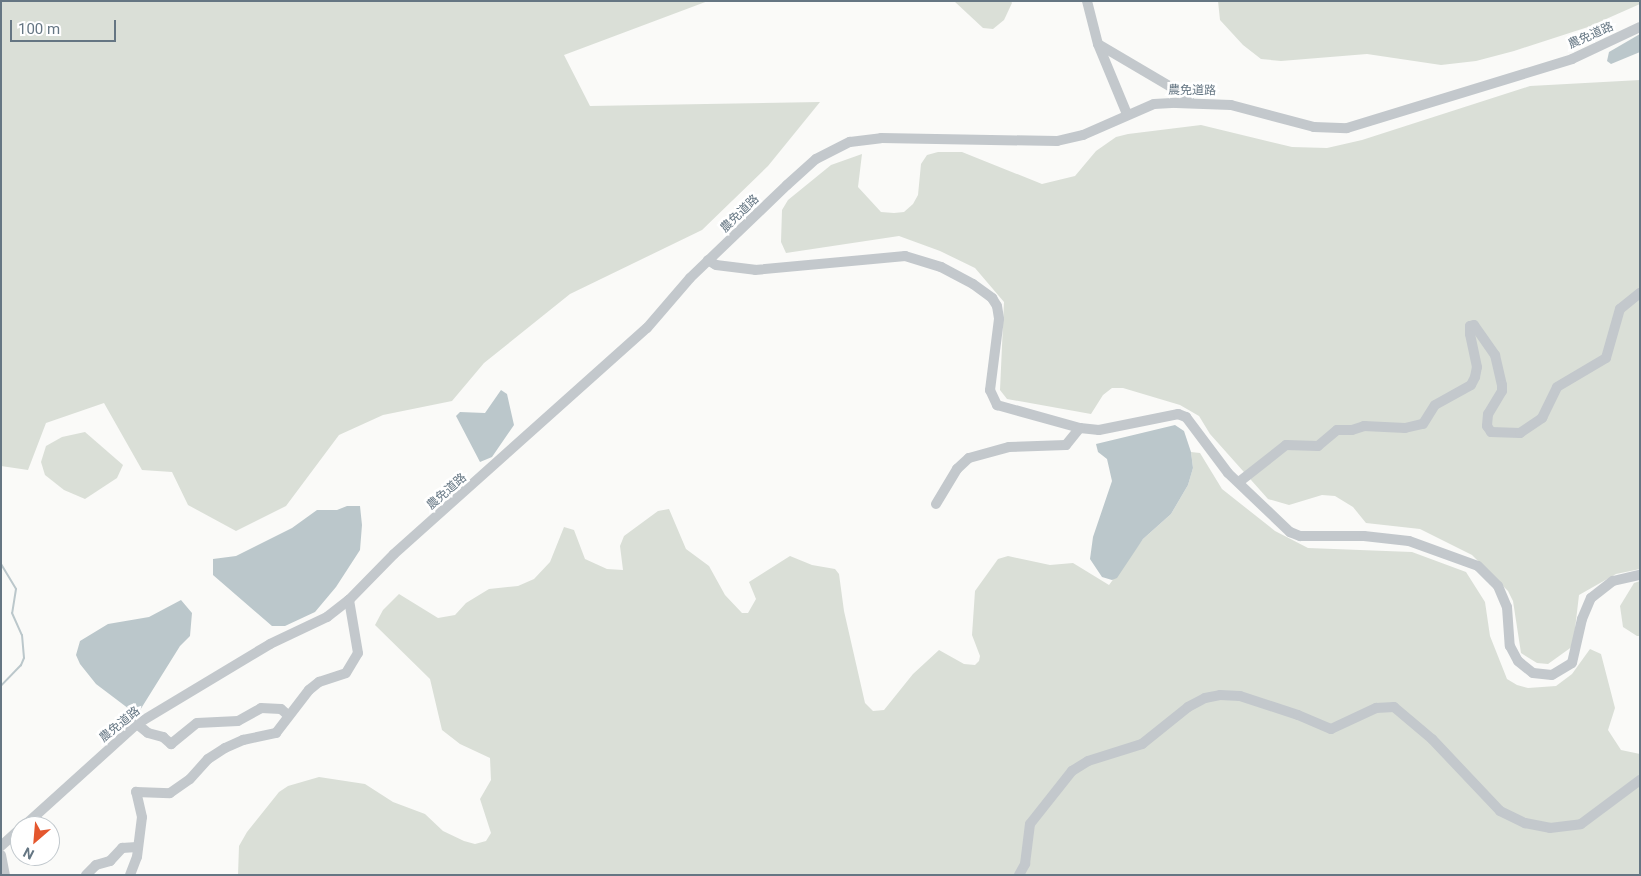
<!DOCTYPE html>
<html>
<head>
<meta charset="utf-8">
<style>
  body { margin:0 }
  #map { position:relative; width:1641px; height:876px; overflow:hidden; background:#fafaf8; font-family:Roboto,"Noto Sans JP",sans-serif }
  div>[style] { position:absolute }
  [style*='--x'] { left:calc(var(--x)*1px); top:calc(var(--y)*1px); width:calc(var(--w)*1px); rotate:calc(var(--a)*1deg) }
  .green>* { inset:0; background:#dadfd7 }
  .water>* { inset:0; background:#bbc7cb }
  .stream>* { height:2px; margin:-1px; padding:0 1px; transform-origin:1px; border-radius:1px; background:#bbc7cb }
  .minor>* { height:10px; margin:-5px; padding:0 5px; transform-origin:5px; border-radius:5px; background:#c3c8cc }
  span { translate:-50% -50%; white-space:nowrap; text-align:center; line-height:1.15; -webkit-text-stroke:5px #fff; paint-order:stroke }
  .street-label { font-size:12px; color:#657683 }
  .frame { position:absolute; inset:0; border:2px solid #657683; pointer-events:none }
  .north { position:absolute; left:10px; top:816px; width:50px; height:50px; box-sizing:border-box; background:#fff; border:1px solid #c1c8cd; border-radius:50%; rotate:207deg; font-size:14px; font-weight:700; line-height:20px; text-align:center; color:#657683 }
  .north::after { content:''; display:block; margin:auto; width:18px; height:22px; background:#e4572e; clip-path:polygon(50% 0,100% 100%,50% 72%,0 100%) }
  .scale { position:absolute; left:10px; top:20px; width:106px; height:22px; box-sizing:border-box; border:2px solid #657683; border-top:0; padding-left:6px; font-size:15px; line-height:18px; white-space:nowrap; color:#657683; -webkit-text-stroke:4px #fff; paint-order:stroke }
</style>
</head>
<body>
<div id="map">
  <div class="green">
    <div style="clip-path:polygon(1px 1px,708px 1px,564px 55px,590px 106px,820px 102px,768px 166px,702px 230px,570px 294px,484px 363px,452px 401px,383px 415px,339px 435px,286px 506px,236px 531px,188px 505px,172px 472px,142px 470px,104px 403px,46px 423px,28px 470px,1px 466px)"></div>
    <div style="clip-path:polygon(954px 1px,1011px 1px,1012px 3px,1004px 20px,993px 29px,983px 28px)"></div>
    <div style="clip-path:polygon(1218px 1px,1640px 1px,1640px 4px,1588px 27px,1514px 51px,1476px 61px,1441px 65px,1367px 54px,1281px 61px,1261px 59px,1243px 45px,1220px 20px)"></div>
    <div style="clip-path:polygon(1640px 80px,1640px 569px,1616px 574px,1579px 595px,1573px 646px,1548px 664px,1537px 663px,1521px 653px,1513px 601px,1508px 591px,1472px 555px,1420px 529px,1366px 523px,1353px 507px,1335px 496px,1322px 495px,1289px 505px,1268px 499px,1210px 434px,1199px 416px,1180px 405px,1123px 388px,1112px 388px,1103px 395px,1091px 414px,1007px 399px,1000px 390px,1004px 302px,975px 268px,940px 251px,899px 236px,786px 253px,781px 242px,782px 210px,788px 200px,831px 165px,862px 154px,858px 187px,881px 212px,894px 213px,904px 212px,913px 204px,918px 195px,921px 164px,927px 155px,938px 152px,962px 152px,1042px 184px,1075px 176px,1096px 151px,1116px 137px,1128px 134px,1201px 125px,1292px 147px,1327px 148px,1362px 140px,1530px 86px)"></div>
    <div style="clip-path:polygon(85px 432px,123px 465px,117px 478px,85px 499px,64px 490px,45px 475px,41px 462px,46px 446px,62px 437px)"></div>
    <div style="clip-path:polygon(1191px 452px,1200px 453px,1222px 489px,1275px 531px,1308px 548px,1412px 552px,1466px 572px,1485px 602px,1490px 636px,1507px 679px,1517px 685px,1528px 688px,1556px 686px,1572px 674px,1590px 649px,1601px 654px,1615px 708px,1608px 730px,1621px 750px,1640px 754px,1640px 875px,238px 875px,239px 846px,247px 832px,279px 792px,288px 786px,319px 777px,365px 784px,393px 802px,425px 814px,443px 831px,464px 841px,475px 844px,486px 841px,491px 833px,480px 799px,491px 780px,490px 758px,460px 744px,442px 730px,430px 679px,375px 625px,383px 610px,399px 594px,438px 618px,455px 615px,466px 603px,489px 589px,518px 586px,534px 579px,550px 562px,564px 527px,574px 530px,585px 559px,607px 569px,623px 570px,620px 546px,624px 536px,658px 511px,669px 509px,686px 549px,709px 566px,725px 595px,742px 613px,748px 613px,756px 599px,749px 582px,790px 556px,812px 565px,835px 569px,839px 574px,844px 611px,865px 703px,873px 711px,884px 710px,913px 674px,939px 650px,964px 664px,975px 665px,979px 661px,980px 656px,972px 635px,975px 591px,998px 559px,1008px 556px,1050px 565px,1073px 563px,1109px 585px,1143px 539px,1171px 514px,1188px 485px,1193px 468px)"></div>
    <div style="clip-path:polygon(1640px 581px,1640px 636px,1637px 636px,1623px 627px,1620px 606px,1634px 583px)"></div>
  </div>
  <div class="water">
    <div style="clip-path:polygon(1640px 34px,1640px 52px,1611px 64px,1607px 61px,1609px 52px)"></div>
    <div style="clip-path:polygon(501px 390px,507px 394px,514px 425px,492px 457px,480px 462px,456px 416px,460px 412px,485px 413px)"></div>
    <div style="clip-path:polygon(1175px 425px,1184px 431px,1191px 452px,1193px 468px,1188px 485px,1171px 514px,1143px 539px,1117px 578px,1112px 580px,1102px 577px,1090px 559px,1093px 537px,1112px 481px,1107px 459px,1098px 452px,1096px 444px)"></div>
    <div style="clip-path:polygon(347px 506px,360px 506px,362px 525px,360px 550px,336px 587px,315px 612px,285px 626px,272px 626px,213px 575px,213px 559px,236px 556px,292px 528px,317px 510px,337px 510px)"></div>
    <div style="clip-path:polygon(181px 600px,192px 613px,190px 636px,180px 646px,137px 715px,96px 684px,80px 664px,76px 655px,80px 641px,108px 624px,149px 617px)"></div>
  </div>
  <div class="stream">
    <div style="--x:1;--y:564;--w:29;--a:59"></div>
    <div style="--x:16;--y:589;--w:24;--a:99"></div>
    <div style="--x:12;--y:613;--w:24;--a:66"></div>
    <div style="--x:22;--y:635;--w:23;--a:85"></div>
    <div style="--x:24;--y:658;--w:8;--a:113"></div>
    <div style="--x:21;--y:665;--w:29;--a:134"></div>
  </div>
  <div class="minor">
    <div style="--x:1087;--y:1;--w:44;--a:75.7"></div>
    <div style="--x:1098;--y:44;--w:76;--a:67.5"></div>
    <div style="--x:1098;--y:44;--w:99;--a:30.5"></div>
    <div style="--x:1183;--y:94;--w:12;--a:48"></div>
    <div style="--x:708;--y:260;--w:9;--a:32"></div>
    <div style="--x:716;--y:265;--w:39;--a:7"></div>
    <div style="--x:755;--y:270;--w:151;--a:-5.3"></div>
    <div style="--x:905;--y:256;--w:38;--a:17"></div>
    <div style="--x:941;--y:267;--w:36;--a:28"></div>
    <div style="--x:973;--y:284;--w:24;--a:36"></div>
    <div style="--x:992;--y:298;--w:9;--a:58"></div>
    <div style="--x:997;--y:306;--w:13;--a:81"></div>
    <div style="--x:999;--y:319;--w:72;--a:97.2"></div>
    <div style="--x:990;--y:390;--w:17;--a:65"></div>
    <div style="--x:997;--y:405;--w:86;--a:15.5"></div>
    <div style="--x:1080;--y:428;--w:19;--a:6"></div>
    <div style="--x:1099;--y:430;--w:81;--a:-11.4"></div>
    <div style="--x:1178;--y:414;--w:9;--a:21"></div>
    <div style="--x:1186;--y:417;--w:70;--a:53.1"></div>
    <div style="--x:1228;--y:473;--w:86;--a:43.6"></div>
    <div style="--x:1290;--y:532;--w:11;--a:22"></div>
    <div style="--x:1300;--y:536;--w:64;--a:0"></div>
    <div style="--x:1364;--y:536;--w:45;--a:6.3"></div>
    <div style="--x:1409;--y:541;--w:73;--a:19.9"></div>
    <div style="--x:1478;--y:566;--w:28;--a:45"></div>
    <div style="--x:1498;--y:586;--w:23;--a:67"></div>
    <div style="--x:1507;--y:607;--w:39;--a:86"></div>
    <div style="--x:1510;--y:646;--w:17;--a:62"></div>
    <div style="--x:1518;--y:661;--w:19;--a:39"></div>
    <div style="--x:1533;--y:673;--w:19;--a:6"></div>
    <div style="--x:1552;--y:675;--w:23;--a:-31"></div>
    <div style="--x:1572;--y:663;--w:45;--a:-77.2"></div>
    <div style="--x:1582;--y:619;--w:23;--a:-67"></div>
    <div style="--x:1591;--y:598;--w:28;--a:-38"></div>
    <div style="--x:1613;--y:581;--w:28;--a:-13"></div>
    <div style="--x:1239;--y:482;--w:60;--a:-38.2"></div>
    <div style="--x:1286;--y:445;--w:32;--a:2"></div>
    <div style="--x:1318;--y:446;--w:25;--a:-40"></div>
    <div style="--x:1337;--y:430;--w:15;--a:0"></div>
    <div style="--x:1352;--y:430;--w:13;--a:-18"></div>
    <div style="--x:1364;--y:426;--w:41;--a:2.8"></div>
    <div style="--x:1405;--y:428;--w:18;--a:-13"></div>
    <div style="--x:1423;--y:424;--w:22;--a:-58"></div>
    <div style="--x:1435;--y:405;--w:41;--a:-29.1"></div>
    <div style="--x:1471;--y:385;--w:9;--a:-63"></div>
    <div style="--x:1475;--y:377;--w:10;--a:-79"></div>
    <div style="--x:1477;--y:367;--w:34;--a:-102"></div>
    <div style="--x:1470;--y:334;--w:8;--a:-90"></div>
    <div style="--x:1470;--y:326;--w:4;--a:-14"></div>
    <div style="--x:1474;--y:325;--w:37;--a:55"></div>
    <div style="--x:1495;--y:355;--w:31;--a:77"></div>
    <div style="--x:1502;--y:385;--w:6;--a:90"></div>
    <div style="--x:1502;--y:391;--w:27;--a:121"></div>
    <div style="--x:1488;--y:414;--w:12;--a:95"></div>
    <div style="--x:1487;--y:426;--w:7;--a:56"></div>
    <div style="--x:1491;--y:432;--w:29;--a:2"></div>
    <div style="--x:1520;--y:433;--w:27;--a:-34"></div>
    <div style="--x:1542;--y:418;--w:34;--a:-64"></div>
    <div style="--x:1557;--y:387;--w:57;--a:-30.6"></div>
    <div style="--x:1606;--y:358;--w:51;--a:-74.1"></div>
    <div style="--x:1620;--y:309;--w:26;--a:-39"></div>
    <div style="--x:936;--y:504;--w:41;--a:-59"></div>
    <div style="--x:957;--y:469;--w:16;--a:-43"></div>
    <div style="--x:969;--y:458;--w:41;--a:-15.4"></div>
    <div style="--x:1009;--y:447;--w:57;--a:-2"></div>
    <div style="--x:1066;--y:445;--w:22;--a:-51"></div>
    <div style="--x:137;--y:724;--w:14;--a:39"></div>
    <div style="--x:148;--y:733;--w:16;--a:15"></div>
    <div style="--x:163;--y:737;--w:11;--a:41"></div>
    <div style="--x:171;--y:744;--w:33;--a:-39"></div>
    <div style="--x:197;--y:723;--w:41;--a:-2.8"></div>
    <div style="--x:238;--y:721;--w:26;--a:-29"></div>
    <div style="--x:261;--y:708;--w:20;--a:3"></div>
    <div style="--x:281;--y:709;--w:9;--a:41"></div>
    <div style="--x:24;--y:826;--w:152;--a:-42.1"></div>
    <div style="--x:137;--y:724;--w:155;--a:-31"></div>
    <div style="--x:270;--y:644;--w:63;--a:-25.3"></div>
    <div style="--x:327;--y:617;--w:28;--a:-38"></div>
    <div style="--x:349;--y:600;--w:64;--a:-45.6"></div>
    <div style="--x:394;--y:554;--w:339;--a:-41.8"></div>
    <div style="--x:647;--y:328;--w:66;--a:-49.3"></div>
    <div style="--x:690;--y:278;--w:134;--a:-43.8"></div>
    <div style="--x:787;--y:185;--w:39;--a:-42"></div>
    <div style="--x:816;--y:159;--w:38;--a:-27"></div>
    <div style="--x:850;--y:142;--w:31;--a:-7"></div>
    <div style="--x:881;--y:138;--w:176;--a:1"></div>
    <div style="--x:1057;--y:141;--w:27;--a:-13"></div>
    <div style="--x:1083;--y:135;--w:77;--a:-23.6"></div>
    <div style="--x:1154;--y:104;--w:22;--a:-3"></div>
    <div style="--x:1176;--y:103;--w:55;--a:2.1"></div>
    <div style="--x:1231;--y:105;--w:86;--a:14.8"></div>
    <div style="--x:1314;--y:127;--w:33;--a:2"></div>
    <div style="--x:1347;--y:128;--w:235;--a:-17"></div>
    <div style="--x:1572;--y:59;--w:75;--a:-25.2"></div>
    <div style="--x:1;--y:846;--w:25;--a:-42"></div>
    <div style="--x:1;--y:855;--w:20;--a:79"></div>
    <div style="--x:86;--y:875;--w:14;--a:-45"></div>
    <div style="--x:96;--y:865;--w:15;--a:-16"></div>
    <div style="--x:110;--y:861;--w:18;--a:-47"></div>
    <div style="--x:122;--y:848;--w:15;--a:-4"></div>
    <div style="--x:130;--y:875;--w:19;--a:-69"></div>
    <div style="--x:137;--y:857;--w:40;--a:-82.9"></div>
    <div style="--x:142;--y:817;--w:26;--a:-103"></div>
    <div style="--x:136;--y:792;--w:34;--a:2"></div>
    <div style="--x:170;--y:793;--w:24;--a:-35"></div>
    <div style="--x:190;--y:779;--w:27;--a:-48"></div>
    <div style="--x:208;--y:759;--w:20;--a:-33"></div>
    <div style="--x:225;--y:748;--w:20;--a:-24"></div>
    <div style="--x:243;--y:740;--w:34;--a:-12"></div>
    <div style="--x:276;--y:733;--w:54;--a:-52.5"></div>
    <div style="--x:309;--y:690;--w:13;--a:-39"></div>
    <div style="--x:319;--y:682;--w:28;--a:-18"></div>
    <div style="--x:346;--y:673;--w:23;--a:-59"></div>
    <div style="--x:358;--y:653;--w:54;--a:-99.6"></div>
    <div style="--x:1019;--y:875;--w:13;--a:-61"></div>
    <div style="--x:1025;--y:864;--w:40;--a:-82.9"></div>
    <div style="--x:1030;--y:824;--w:68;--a:-51.6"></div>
    <div style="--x:1072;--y:771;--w:19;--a:-32"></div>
    <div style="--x:1088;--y:761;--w:57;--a:-17.5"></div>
    <div style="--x:1142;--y:744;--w:59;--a:-38.8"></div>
    <div style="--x:1188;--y:707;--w:19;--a:-28"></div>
    <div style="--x:1205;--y:698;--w:15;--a:-11"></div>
    <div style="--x:1220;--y:695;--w:20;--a:3"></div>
    <div style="--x:1240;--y:696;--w:61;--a:18.1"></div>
    <div style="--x:1298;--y:715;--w:36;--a:23"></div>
    <div style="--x:1331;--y:729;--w:50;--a:-25"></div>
    <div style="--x:1376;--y:708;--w:18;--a:-3"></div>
    <div style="--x:1394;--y:707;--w:50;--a:40.1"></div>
    <div style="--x:1432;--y:739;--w:99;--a:46.6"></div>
    <div style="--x:1500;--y:811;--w:28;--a:26"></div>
    <div style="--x:1525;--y:823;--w:25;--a:11"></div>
    <div style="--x:1550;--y:828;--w:31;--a:-7"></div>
    <div style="--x:1581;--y:824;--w:74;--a:-36.7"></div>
  </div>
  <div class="street-label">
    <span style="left:1591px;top:36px;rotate:-24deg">農免道路</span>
    <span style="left:1192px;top:91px;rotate:1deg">農免道路</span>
    <span style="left:740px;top:214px;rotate:-44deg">農免道路</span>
    <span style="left:447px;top:492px;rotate:-41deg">農免道路</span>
    <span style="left:120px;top:725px;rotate:-39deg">農免道路</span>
  </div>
  <div class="frame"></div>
  <div class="north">N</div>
  <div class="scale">100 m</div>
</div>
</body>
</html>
